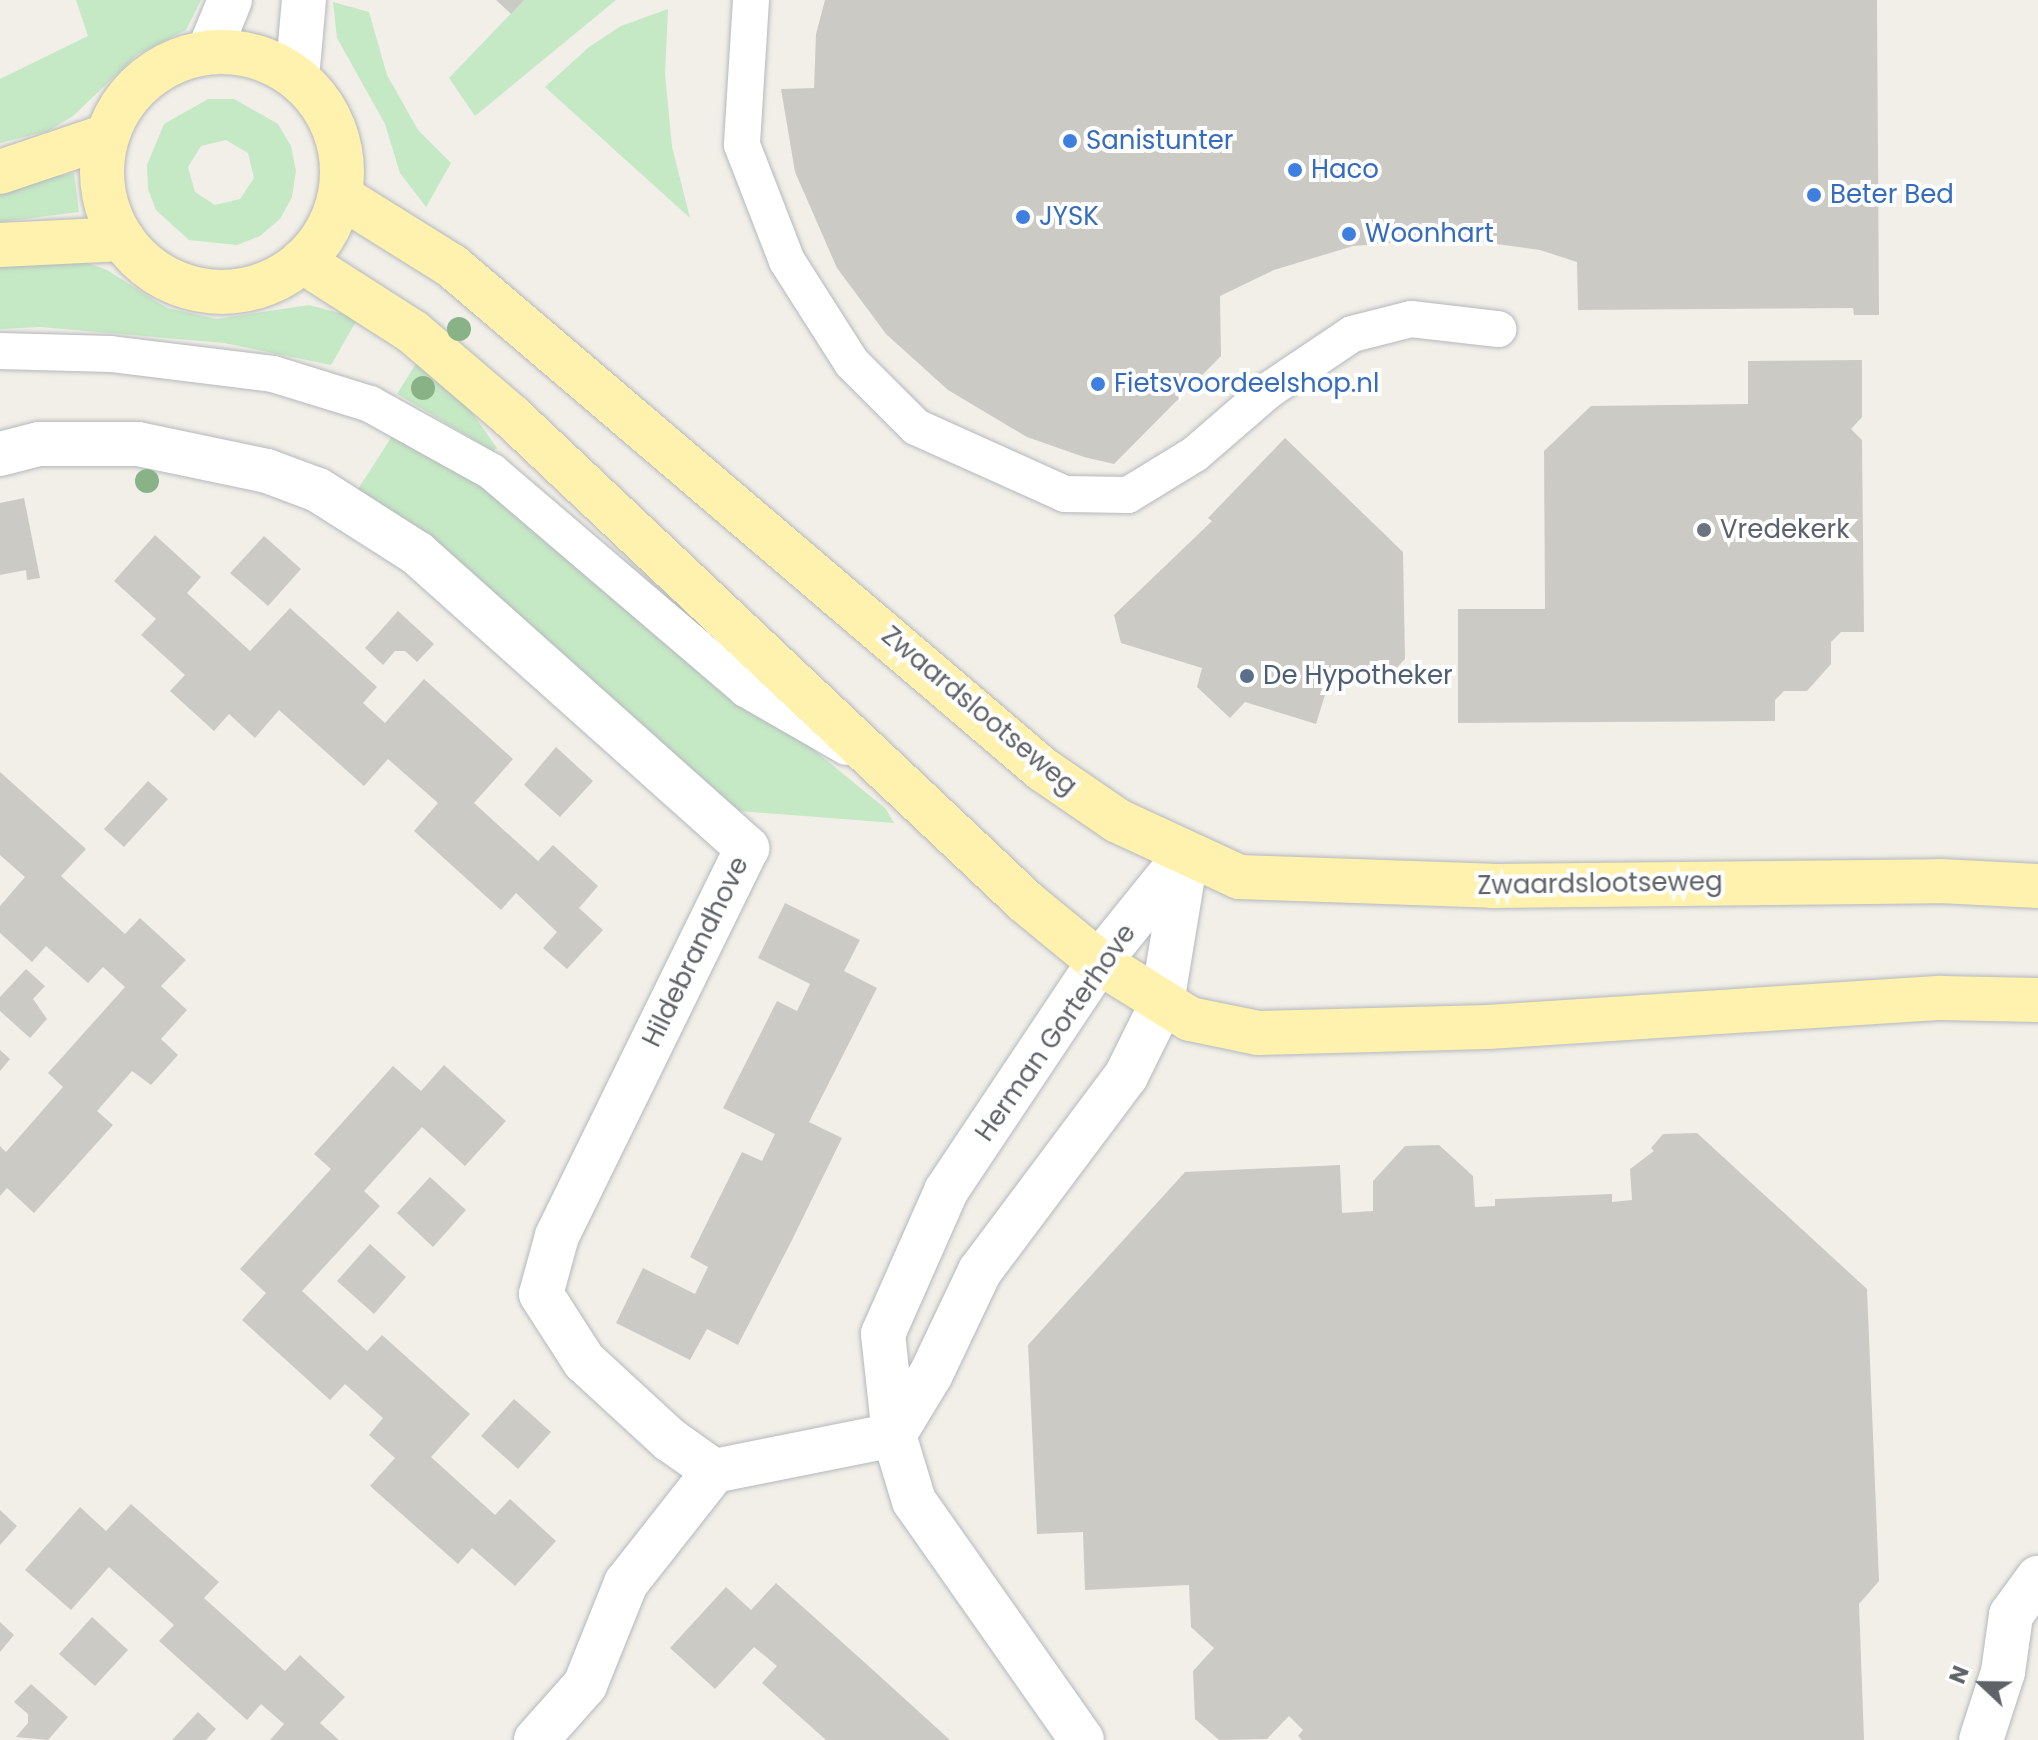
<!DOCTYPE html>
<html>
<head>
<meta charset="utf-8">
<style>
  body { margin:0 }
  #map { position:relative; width:2038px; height:1740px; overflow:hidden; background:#f1efe8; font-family:Poppins,sans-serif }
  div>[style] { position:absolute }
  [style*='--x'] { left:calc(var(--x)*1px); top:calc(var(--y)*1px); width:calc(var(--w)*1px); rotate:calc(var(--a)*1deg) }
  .green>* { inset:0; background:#c5e8c5 }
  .building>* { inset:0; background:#cccac5 }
  .roads { filter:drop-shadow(0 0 2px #b5b8bc) drop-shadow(0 0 2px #b5b8bc) }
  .lane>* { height:36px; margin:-18px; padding:0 18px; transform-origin:18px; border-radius:18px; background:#fff }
  .street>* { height:44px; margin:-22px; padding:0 22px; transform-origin:22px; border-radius:22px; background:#fff }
  .primary>* { height:44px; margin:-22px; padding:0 22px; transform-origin:22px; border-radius:22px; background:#fff2af }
  .primary>.ring { margin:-22px; padding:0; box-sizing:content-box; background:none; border:44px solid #fff2af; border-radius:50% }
  .trees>* { width:24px; height:24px; margin:-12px; border-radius:50%; background:#89b387 }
  .dots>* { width:22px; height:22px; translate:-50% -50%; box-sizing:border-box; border:4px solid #fff; border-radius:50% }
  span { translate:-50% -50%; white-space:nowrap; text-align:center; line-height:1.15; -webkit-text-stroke:8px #fff; paint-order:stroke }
  .shop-label { font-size:26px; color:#366cbe }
  .left { translate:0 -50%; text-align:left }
  .worship-label { font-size:26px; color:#5b616d }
  .service-label { font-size:26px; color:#4e5e75 }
  .street-label { font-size:26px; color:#5f6368 }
  .north { position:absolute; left:1942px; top:1644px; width:80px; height:80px; -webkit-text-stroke:6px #fff; paint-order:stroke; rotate:292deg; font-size:22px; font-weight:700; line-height:32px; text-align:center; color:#5f6368 }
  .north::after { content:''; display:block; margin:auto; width:28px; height:36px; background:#5f6368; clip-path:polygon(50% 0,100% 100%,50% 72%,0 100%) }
</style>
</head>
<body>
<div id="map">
  <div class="green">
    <div style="clip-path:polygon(76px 0,201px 0,186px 30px,138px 54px,73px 116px,48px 131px,0 143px,0 79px,88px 36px)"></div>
    <div style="clip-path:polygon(524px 0,616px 0,475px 116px,449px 78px)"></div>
    <div style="clip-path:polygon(333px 2px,369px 12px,387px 75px,418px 130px,451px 163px,426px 207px,400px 173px,385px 124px,337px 38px)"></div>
    <div style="clip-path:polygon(668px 9px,665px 74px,672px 147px,690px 218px,545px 87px,589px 47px,621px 26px)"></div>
    <div style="clip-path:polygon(evenodd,208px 99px,234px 99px,278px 124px,291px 146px,296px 171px,292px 197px,280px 219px,260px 236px,237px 245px,189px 240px,156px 210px,148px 189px,147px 165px,164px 124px,208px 99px,226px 140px,248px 153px,254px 178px,240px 199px,215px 205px,195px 192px,188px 167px,201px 146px,226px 140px)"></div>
    <div style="clip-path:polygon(74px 173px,79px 212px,0 222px,0 186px)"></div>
    <div style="clip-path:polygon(74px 258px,107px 270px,167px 308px,217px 319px,309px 305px,358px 318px,331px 365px,224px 343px,40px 327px,0 329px,0 261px)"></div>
    <div style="clip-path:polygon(417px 362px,456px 390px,497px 448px,493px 451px,397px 394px)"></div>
    <div style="clip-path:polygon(411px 407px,581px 559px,886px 809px,894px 823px,725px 810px,358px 489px)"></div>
  </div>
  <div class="building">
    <div style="clip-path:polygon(496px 0,524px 0,511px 14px)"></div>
    <div style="clip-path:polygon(825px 0,1877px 0,1879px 315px,1854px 315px,1853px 308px,1578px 310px,1577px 262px,1540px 250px,1453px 238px,1353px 246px,1274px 270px,1220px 296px,1221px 356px,1114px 464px,1084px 457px,1027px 437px,948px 390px,886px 334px,837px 268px,795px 172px,781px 89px,814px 88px,816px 34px)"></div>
    <div style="clip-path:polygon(1862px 360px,1862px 417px,1851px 429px,1862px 440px,1864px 632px,1841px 632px,1831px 642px,1831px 664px,1807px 691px,1784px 691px,1775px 700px,1775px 721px,1458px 723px,1458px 609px,1545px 609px,1544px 451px,1591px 406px,1748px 404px,1748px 361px)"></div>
    <div style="clip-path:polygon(1285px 438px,1403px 552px,1405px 659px,1383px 682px,1334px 666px,1316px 724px,1245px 702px,1230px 718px,1197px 687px,1202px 668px,1121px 643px,1114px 615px,1212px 521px,1208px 518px)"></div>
    <div style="clip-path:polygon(24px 498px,40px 578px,27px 580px,26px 570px,0 575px,0 503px)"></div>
    <div style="clip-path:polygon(155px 535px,201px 577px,187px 593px,250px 651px,290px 608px,377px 687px,363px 703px,385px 723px,424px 679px,513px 759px,474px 803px,538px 861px,553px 845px,598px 886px,579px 908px,603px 930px,567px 969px,543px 948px,557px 932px,516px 893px,501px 910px,414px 831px,438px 803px,388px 759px,364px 786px,279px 710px,255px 738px,229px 714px,214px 731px,170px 691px,185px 675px,141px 635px,156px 619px,114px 581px)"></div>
    <div style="clip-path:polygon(264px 536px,301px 569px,268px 606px,230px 573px)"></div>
    <div style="clip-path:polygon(398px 611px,434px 644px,417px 662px,405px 651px,395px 651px,383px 665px,365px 648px)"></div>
    <div style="clip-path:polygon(556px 747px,593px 781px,560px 817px,524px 785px)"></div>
    <div style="clip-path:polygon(0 772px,86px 849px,61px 876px,125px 934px,140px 918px,186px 960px,161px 986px,187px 1010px,161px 1039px,178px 1055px,151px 1085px,132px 1071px,97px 1111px,113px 1125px,34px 1213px,7px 1188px,0 1196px,0 1146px,6px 1152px,63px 1087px,48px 1073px,125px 987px,103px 967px,88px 983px,46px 946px,32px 962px,0 933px,0 906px,25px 877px,0 855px)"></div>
    <div style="clip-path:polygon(148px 781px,168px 799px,124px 847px,104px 829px)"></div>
    <div style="clip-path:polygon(785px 903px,860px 940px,844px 971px,877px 988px,809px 1122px,842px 1138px,791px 1242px,738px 1345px,707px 1329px,690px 1360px,616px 1323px,643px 1268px,695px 1294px,708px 1267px,690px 1257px,742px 1152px,762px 1161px,775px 1134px,723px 1108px,777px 1001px,797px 1011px,810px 984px,758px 958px)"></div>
    <div style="clip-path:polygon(26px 969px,45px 986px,33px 999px,47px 1019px,30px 1038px,0 1011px,0 997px)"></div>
    <div style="clip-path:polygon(0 1050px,10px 1059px,0 1071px)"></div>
    <div style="clip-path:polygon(444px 1065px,506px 1121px,465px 1166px,422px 1127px,364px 1191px,380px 1206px,302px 1291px,367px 1351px,382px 1335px,470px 1414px,431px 1457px,495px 1515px,510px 1499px,556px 1541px,515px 1586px,472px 1548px,458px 1564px,370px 1486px,395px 1458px,369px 1435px,383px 1418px,345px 1384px,330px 1400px,242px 1320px,266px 1293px,240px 1269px,331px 1169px,314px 1154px,393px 1066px,421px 1091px)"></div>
    <div style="clip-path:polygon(1697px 1133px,1867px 1289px,1879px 1581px,1859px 1604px,1864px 1740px,1302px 1740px,1298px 1736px,1303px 1730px,1289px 1716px,1267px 1739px,1219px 1740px,1195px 1719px,1193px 1671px,1214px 1648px,1191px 1627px,1189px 1585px,1085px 1590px,1083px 1532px,1037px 1534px,1028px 1345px,1185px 1172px,1340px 1165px,1342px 1213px,1373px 1211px,1373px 1181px,1405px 1146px,1439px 1145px,1473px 1176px,1475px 1207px,1495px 1206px,1495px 1199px,1612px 1194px,1612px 1202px,1632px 1200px,1630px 1169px,1654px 1151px,1651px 1148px,1663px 1134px)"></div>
    <div style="clip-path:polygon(430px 1177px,466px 1210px,433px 1247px,397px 1213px)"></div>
    <div style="clip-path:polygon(370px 1244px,406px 1277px,374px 1314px,337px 1281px)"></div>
    <div style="clip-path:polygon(514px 1399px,551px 1432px,518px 1469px,481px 1436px)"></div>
    <div style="clip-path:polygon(131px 1504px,219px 1582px,204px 1598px,285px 1671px,300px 1655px,345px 1697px,320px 1723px,339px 1740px,270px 1740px,284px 1724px,261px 1704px,247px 1720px,159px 1641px,174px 1625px,109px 1567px,71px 1610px,25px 1570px,80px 1507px,106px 1531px)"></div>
    <div style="clip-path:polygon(0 1510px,17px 1526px,0 1545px)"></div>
    <div style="clip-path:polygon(776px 1583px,863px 1661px,950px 1740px,826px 1740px,762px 1683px,777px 1666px,754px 1647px,715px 1689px,670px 1648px,726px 1587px,751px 1610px)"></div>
    <div style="clip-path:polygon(92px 1617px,128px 1650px,95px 1686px,59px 1654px)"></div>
    <div style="clip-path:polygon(0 1622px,14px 1635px,0 1652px)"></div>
    <div style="clip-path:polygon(31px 1684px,68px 1717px,48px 1740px,16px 1737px,28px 1723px,28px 1714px,14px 1702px)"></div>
    <div style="clip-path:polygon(198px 1712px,216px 1729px,206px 1740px,172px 1740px)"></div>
  </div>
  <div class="roads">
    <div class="lane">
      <div style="--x:751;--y:0;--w:145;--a:93.6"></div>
      <div style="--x:742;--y:145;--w:124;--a:68.8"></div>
      <div style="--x:787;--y:261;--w:121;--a:57.5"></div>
      <div style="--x:852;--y:363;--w:91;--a:45"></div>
      <div style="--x:916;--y:427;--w:163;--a:24.2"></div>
      <div style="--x:1065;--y:494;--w:63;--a:0.9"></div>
      <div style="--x:1128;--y:495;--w:79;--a:-31.5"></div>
      <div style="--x:1195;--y:454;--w:98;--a:-40.9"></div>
      <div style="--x:1269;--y:390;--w:100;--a:-34"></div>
      <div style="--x:1352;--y:334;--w:61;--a:-14.3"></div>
      <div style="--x:1411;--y:319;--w:88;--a:6.6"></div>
      <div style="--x:0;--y:351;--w:111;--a:1.5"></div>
      <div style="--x:111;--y:354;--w:163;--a:7"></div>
      <div style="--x:273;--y:374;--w:102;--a:17.2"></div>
      <div style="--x:370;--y:404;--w:140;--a:29.1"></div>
      <div style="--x:492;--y:472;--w:334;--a:40.5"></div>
      <div style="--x:746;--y:689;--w:116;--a:29.9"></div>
    </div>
    <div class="street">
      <div style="--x:209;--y:51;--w:55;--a:-67.6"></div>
      <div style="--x:297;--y:78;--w:78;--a:-84.9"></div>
      <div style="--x:0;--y:454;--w:40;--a:-14.4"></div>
      <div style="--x:39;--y:444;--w:99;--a:0"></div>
      <div style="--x:138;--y:444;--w:132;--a:11.8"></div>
      <div style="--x:267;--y:471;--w:54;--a:20.4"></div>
      <div style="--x:318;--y:490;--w:117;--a:32.5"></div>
      <div style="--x:417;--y:553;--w:443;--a:41.8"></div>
      <div style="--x:747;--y:848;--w:432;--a:116.1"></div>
      <div style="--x:557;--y:1236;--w:60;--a:105.4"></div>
      <div style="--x:541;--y:1294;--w:80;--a:57.3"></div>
      <div style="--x:584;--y:1361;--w:117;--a:42.6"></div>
      <div style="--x:670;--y:1440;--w:54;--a:35.2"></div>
      <div style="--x:714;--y:1471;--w:184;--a:-11.3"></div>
      <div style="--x:894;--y:1435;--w:71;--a:-58.8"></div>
      <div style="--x:931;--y:1374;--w:114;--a:-64.6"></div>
      <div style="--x:980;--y:1271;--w:244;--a:-53.2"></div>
      <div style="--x:1126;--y:1076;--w:81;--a:-63.7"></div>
      <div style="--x:1162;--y:1003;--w:147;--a:-80.6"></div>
      <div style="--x:536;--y:1740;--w:74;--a:-48.3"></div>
      <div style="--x:585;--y:1685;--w:110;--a:-68.1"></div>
      <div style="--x:626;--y:1583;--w:142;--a:-51.8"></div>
      <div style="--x:1082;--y:1740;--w:292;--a:-125.1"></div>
      <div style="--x:914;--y:1501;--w:69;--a:-106.9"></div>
      <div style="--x:894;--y:1435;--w:102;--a:-96.2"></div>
      <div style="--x:883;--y:1334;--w:156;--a:-66.2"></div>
      <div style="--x:946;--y:1191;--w:275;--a:-56.3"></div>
      <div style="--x:1099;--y:962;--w:139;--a:-51.1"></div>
      <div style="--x:1981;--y:1740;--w:71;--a:-72.1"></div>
      <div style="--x:2003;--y:1672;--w:58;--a:-82"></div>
      <div style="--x:2011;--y:1615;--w:46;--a:-53.9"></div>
    </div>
    <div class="primary">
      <div class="ring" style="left:102px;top:52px;width:196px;height:196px"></div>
      <div style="--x:0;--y:172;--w:113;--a:-18.6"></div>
      <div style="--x:340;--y:196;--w:132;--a:32"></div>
      <div style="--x:452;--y:266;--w:775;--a:40.45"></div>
      <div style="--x:1042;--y:769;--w:92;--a:34.4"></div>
      <div style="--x:1118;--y:821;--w:133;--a:24.8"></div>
      <div style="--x:1239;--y:877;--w:253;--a:2"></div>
      <div style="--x:1492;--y:886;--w:448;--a:-0.6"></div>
      <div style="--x:1940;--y:881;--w:98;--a:2.9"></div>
      <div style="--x:0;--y:245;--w:123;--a:-2.8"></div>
      <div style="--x:302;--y:261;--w:132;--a:32.6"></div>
      <div style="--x:413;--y:332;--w:129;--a:40.6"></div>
      <div style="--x:511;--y:416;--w:708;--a:43.34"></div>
      <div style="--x:1026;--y:902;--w:94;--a:39.4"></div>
      <div style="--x:1099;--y:962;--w:107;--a:32.1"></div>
      <div style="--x:1190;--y:1019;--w:69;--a:11.6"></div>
      <div style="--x:1258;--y:1033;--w:230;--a:-1.5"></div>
      <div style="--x:1488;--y:1027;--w:454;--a:-3.7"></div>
      <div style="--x:1941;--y:998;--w:97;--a:1.2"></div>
    </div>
  </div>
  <div class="trees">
    <div style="left:459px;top:329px"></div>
    <div style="left:423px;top:388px"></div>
    <div style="left:147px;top:481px"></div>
  </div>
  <div class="dots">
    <div style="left:1070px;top:141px;background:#3f7fe0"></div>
    <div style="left:1295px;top:170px;background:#3f7fe0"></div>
    <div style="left:1814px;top:195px;background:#3f7fe0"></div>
    <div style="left:1023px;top:217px;background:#3f7fe0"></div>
    <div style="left:1349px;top:234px;background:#3f7fe0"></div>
    <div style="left:1098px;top:384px;background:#3f7fe0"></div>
    <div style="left:1704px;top:530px;background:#6b7280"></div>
    <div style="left:1247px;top:676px;background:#5c6f8a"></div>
  </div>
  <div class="shop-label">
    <span class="left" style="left:1086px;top:141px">Sanistunter</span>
    <span class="left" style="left:1311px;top:170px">Haco</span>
    <span class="left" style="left:1830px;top:195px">Beter Bed</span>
    <span class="left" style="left:1039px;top:217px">JYSK</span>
    <span class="left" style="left:1365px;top:234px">Woonhart</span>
    <span class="left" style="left:1114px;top:384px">Fietsvoordeelshop.nl</span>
  </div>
  <div class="worship-label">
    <span class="left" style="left:1720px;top:530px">Vredekerk</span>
  </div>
  <div class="service-label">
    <span class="left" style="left:1263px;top:676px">De Hypotheker</span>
  </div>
  <div class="street-label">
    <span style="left:979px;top:711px;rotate:40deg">Zwaardslootseweg</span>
    <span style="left:1600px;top:884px;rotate:-1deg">Zwaardslootseweg</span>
    <span style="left:696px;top:952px;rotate:-64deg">Hildebrandhove</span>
    <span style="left:1056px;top:1033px;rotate:-55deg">Herman Gorterhove</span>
  </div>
  <div class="north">N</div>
</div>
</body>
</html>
